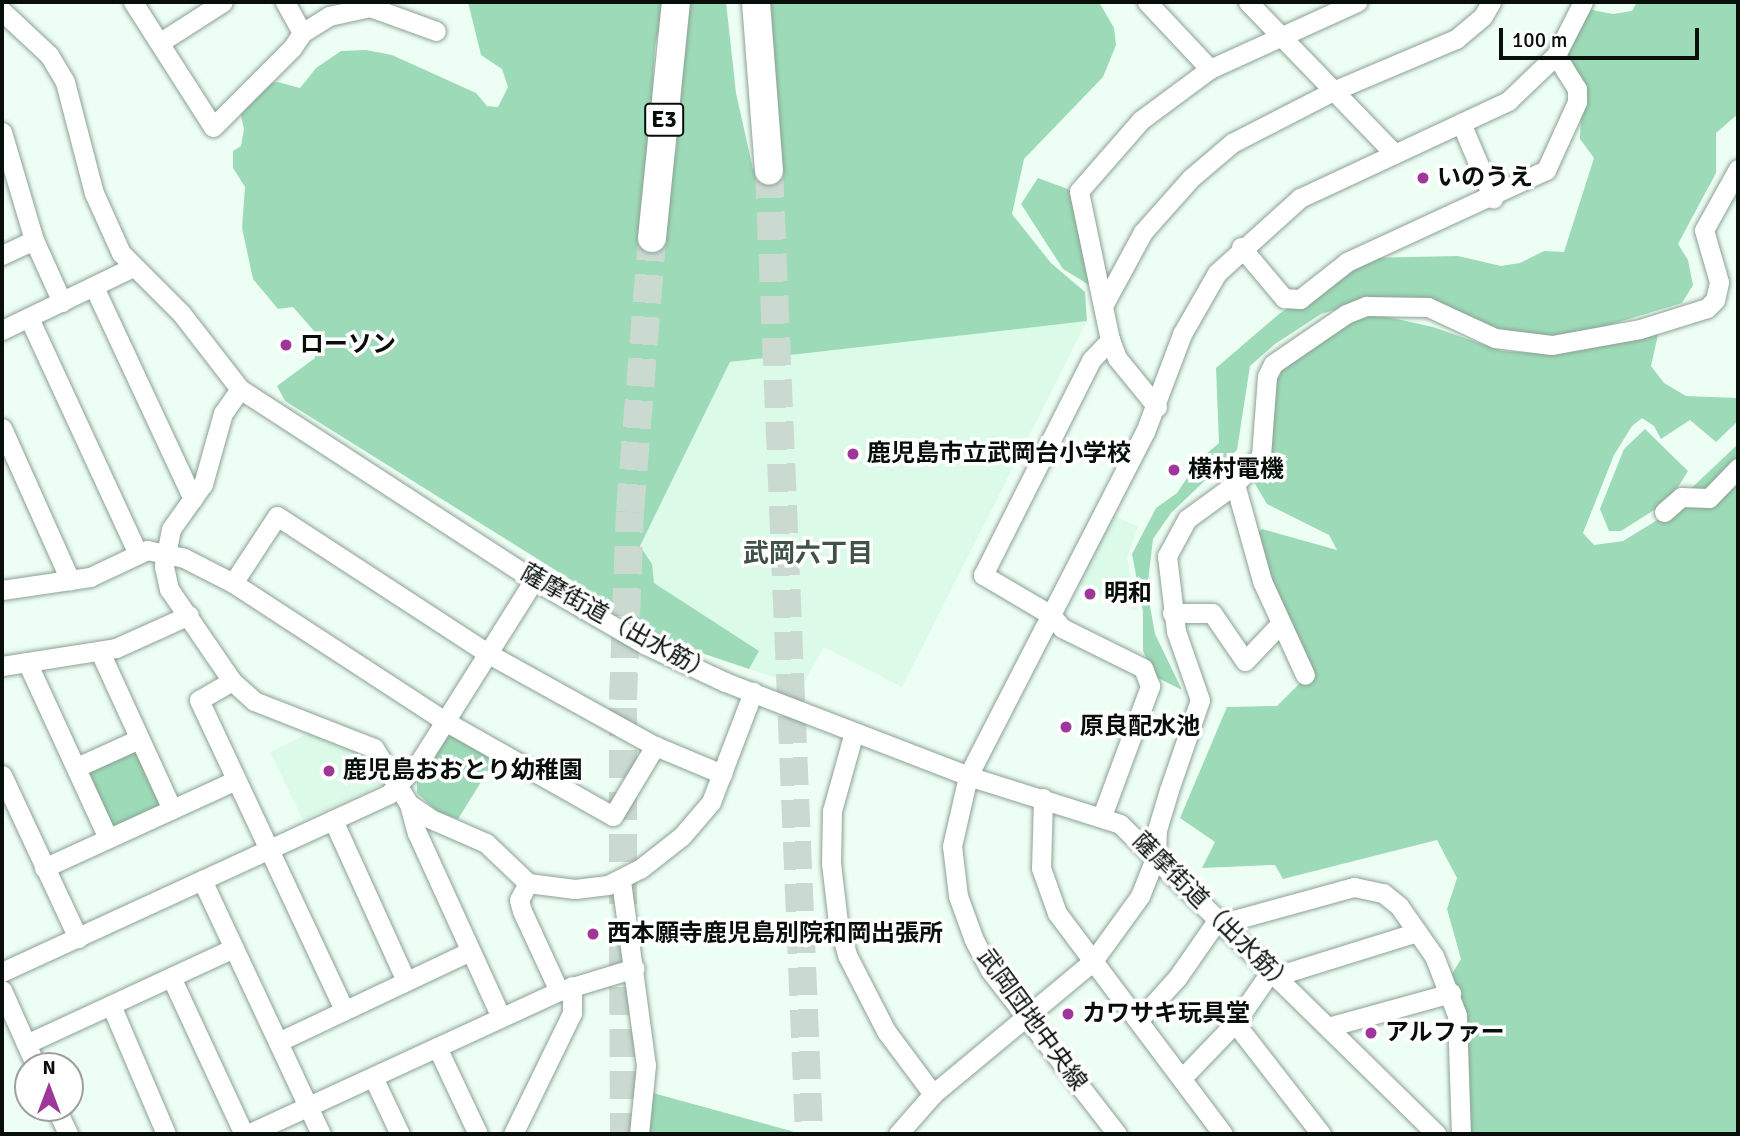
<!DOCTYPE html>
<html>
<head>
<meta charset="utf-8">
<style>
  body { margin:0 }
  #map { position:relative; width:1740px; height:1136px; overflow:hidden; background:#edfef4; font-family:Signika,"Noto Sans JP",sans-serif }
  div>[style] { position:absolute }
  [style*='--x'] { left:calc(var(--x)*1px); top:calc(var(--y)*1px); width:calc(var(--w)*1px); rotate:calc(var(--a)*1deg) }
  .built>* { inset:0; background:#dcfae8 }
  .green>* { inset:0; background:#9ddbb8 }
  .highway-tunnel>* { height:28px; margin-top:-14px; transform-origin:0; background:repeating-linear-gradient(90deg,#cbdad1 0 28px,transparent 0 42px) }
  .roads { filter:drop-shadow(0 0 2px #8ca094) drop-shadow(0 0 2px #8ca094) }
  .minor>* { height:19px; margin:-9.5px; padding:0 9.5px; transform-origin:9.5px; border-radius:9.5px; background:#fff }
  .highway>* { height:28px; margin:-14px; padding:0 14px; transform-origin:14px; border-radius:14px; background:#fff }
  .dots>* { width:19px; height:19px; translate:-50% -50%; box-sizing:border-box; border:4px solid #fff; border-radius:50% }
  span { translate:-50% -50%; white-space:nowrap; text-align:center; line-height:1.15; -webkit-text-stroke:7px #fff; paint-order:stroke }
  .shield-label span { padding:2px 5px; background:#fff; border:2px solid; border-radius:5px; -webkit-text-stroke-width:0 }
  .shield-label { font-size:23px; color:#080f0b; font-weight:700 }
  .poi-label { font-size:24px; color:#080f0b; font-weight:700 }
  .left { translate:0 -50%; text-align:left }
  .street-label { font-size:24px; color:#080f0b }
  .neighbourhood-label { font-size:26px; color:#405348; font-weight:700 }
  .frame { position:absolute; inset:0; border:4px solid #080f0b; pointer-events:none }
  .north { position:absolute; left:14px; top:1052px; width:70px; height:70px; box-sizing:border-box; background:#fff; border:2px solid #9c9f9d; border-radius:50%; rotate:0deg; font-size:19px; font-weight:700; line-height:28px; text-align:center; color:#080f0b }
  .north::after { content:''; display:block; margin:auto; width:24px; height:32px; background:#9f3699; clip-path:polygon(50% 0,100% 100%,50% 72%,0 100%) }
  .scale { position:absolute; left:1499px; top:28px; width:200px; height:32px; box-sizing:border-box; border:4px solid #080f0b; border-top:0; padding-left:9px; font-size:21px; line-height:24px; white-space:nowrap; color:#080f0b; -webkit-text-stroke:5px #fff; paint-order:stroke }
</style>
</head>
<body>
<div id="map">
  <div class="built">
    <div style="clip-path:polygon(1087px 321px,902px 687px,824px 647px,802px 686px,749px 669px,759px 651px,653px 583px,652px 564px,640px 546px,730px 362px)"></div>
    <div style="clip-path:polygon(1113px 515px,1138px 527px,1127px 558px,1138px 612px,1078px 585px)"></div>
    <div style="clip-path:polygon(309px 733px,361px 751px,374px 762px,382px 780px,380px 785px,303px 820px,270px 752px)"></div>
  </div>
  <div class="green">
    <div style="clip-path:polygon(468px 2px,666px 2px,655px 46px,652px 98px,661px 239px,676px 150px,689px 2px,726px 2px,736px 93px,753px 169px,780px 166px,767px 2px,1099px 2px,1114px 28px,1116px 45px,1103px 77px,1024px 159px,1012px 214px,1051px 263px,1085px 292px,1087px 321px,730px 362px,640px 546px,652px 564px,654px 583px,759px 651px,749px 669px,672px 643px,285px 401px,277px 386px,315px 358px,314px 331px,293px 307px,278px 309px,253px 279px,242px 228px,245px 187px,233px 168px,233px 151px,241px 146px,244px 129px,239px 107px,261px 84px,278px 82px,300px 88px,316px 68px,341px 51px,366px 50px,392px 55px,476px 93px,487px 106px,498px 107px,508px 87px,502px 69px,481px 55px)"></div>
    <div style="clip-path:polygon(1637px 2px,1738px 2px,1738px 114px,1716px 133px,1716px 173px,1678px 244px,1688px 260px,1693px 285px,1682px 303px,1569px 337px,1541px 339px,1358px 303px,1321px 314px,1275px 344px,1250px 366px,1237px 450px,1171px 513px,1153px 539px,1147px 590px,1155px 634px,1182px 690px,1154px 676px,1143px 651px,1143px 612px,1132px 554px,1156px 508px,1177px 493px,1199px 460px,1219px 443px,1216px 368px,1279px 314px,1364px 258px,1458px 256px,1501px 266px,1520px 263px,1544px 251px,1564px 252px,1594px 158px,1580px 139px,1582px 85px,1565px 55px,1587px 9px,1613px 14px,1632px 11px)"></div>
    <div style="clip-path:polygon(1038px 178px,1073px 191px,1094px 288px,1063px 269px,1021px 204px)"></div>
    <div style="clip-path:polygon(1374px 314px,1433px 327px,1502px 351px,1535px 353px,1585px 348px,1659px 330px,1651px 366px,1664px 383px,1686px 396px,1738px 398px,1738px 421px,1716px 442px,1690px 420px,1661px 439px,1654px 426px,1642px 418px,1632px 426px,1614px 455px,1583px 533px,1594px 545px,1623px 541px,1659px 519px,1738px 444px,1738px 1134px,1462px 1134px,1450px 977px,1461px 959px,1447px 909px,1457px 878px,1437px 840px,1283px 879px,1275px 865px,1202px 868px,1215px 842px,1180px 818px,1227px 707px,1277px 706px,1308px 675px,1250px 540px,1262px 529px,1337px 550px,1329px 535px,1267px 504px,1248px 472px,1279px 366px,1347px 320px)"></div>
    <div style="clip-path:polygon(1645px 429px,1688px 471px,1670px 500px,1621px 531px,1609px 531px,1600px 509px,1624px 449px)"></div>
    <div style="clip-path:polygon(449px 734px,496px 758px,458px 819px,438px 812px,417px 793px,417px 781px)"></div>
    <div style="clip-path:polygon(138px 749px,163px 802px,160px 808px,114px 829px,86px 768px)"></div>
    <div style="clip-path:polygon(653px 1093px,802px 1134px,646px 1134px)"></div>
  </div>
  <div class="highway-tunnel">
    <div style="--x:769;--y:170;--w:965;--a:87.62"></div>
    <div style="--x:623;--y:904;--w:204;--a:-90"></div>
    <div style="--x:623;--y:700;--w:188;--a:-87.9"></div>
    <div style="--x:630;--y:512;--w:275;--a:-85.4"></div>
    <div style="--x:623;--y:945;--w:189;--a:89.7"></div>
  </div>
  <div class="roads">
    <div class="minor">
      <div style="--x:133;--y:2;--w:148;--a:57.4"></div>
      <div style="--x:213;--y:127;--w:112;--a:-45"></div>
      <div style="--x:292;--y:48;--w:18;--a:-56"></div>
      <div style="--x:302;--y:33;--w:32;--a:-32"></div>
      <div style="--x:329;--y:16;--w:42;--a:-12.4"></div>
      <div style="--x:370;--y:7;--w:70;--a:20"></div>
      <div style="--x:285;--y:2;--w:35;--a:61"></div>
      <div style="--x:1147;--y:2;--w:92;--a:46.8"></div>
      <div style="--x:1248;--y:2;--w:209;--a:46"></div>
      <div style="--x:2;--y:11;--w:64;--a:43.1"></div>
      <div style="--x:49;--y:55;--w:31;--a:59"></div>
      <div style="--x:65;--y:82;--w:115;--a:75.4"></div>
      <div style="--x:94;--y:193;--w:66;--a:65.8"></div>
      <div style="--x:121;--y:253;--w:85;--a:45"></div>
      <div style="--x:181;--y:313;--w:96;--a:52.2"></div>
      <div style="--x:240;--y:389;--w:351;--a:33"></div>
      <div style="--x:534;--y:580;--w:129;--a:30.1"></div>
      <div style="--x:646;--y:645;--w:87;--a:25.1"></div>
      <div style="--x:725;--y:682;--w:261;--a:21.1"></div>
      <div style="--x:968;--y:776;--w:159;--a:17.5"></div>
      <div style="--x:1120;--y:824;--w:443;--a:44.4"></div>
      <div style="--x:162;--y:41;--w:72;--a:-32.6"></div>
      <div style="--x:1461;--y:123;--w:82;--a:66.9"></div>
      <div style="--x:2;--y:132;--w:113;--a:73.5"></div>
      <div style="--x:34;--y:240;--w:68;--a:65.7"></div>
      <div style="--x:1241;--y:247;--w:67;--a:49.9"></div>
      <div style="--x:1284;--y:298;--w:16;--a:4"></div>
      <div style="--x:1300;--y:299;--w:60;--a:-38.2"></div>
      <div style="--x:1347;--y:262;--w:219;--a:-24.8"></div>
      <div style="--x:1546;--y:170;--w:75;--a:-65.5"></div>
      <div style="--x:1577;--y:102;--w:13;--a:-90"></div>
      <div style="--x:1577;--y:89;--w:40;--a:-122"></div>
      <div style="--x:2;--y:255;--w:35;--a:-25"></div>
      <div style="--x:94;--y:287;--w:234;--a:65"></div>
      <div style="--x:1104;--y:304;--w:82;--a:-61.6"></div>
      <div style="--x:1143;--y:232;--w:72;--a:-48.4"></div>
      <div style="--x:1191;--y:178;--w:54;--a:-40.5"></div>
      <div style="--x:1232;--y:143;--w:114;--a:-27.2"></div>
      <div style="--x:1333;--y:91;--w:134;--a:-22.9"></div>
      <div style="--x:1456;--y:39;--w:35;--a:-40"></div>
      <div style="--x:1483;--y:16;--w:16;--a:-60"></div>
      <div style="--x:29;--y:318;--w:260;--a:65.2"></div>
      <div style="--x:2;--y:330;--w:145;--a:-25.7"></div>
      <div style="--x:240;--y:389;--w:29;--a:125"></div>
      <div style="--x:223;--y:413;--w:74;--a:105.7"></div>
      <div style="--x:203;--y:484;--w:55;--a:125.4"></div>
      <div style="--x:171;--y:529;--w:38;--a:101"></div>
      <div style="--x:164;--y:566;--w:24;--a:78"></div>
      <div style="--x:169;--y:589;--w:112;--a:55.6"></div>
      <div style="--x:232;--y:681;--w:30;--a:42"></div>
      <div style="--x:254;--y:701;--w:129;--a:21.4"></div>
      <div style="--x:374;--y:748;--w:66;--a:58"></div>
      <div style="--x:409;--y:804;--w:27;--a:34"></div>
      <div style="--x:431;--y:819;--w:60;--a:23.6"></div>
      <div style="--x:486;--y:843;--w:58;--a:43.6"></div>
      <div style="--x:528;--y:883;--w:47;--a:7.3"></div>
      <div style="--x:575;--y:889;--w:33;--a:-7"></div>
      <div style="--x:608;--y:885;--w:36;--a:-27"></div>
      <div style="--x:640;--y:869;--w:53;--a:-38.2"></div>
      <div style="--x:682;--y:836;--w:45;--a:-49.5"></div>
      <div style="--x:711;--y:802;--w:118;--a:-69.1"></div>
      <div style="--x:1157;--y:407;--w:63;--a:-129.2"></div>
      <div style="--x:1117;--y:358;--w:19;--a:-111"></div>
      <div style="--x:1110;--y:340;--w:152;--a:-101.8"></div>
      <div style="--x:1079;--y:191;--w:94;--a:-48.9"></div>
      <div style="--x:1141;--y:120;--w:86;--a:-36.5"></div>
      <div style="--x:1210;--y:69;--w:162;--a:-24.5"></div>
      <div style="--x:2;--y:428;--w:167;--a:65.9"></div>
      <div style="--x:1235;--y:484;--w:101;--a:74.4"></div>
      <div style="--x:1262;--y:581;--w:103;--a:65.4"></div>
      <div style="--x:1664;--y:512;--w:23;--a:-41"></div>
      <div style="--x:1681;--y:497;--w:28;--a:2"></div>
      <div style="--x:1709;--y:498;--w:42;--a:-46"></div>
      <div style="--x:233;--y:583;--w:80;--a:-56.7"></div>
      <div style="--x:277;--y:516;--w:251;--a:33.1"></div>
      <div style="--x:487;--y:653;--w:192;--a:29"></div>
      <div style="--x:655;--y:746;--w:73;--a:22.7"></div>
      <div style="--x:2;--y:590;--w:89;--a:-8.4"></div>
      <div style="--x:90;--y:577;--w:63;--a:-25.3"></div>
      <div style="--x:147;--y:550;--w:38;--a:12"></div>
      <div style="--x:184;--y:558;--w:55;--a:27"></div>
      <div style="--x:233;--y:583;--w:251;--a:33.1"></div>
      <div style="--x:443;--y:720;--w:195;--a:29.5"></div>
      <div style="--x:613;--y:816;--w:82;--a:-59"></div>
      <div style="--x:1172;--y:613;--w:40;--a:0"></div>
      <div style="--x:1212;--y:613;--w:58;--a:55.5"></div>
      <div style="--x:1245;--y:661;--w:50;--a:-46.6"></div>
      <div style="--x:100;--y:652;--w:173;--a:65.4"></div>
      <div style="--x:27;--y:662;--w:194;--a:65.3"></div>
      <div style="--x:2;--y:666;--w:115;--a:-9"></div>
      <div style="--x:116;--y:648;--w:80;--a:-24.3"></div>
      <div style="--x:232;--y:681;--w:38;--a:150"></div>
      <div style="--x:199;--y:700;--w:341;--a:64.9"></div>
      <div style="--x:854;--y:732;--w:82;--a:105.6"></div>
      <div style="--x:832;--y:811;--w:52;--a:91.1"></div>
      <div style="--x:831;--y:863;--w:60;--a:83.3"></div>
      <div style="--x:838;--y:923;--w:35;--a:74"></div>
      <div style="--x:848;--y:957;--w:83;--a:62.8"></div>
      <div style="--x:886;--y:1031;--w:79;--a:53.3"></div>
      <div style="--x:77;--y:767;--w:68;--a:-24.3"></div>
      <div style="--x:2;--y:775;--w:180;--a:65"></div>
      <div style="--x:1043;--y:798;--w:70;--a:91.6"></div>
      <div style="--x:1041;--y:868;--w:48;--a:70.4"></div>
      <div style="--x:1057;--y:913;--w:276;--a:53.1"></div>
      <div style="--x:409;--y:804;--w:30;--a:75"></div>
      <div style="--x:417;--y:833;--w:202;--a:65.5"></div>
      <div style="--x:1102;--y:816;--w:139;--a:-69.7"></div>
      <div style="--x:1150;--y:686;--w:19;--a:-111"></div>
      <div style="--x:1143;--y:668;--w:90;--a:-153.7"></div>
      <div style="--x:1062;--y:628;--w:17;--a:-130"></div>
      <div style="--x:1051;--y:615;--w:79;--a:-149.5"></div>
      <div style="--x:983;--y:575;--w:241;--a:-63.3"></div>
      <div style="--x:1091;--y:360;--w:28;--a:-46"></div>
      <div style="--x:333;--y:820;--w:177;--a:65.6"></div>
      <div style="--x:44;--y:868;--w:211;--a:-24.6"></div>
      <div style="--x:202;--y:880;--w:280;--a:64.9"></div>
      <div style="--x:621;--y:881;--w:186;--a:82.3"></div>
      <div style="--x:646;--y:1065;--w:69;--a:95.8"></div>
      <div style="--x:528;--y:883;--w:19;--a:118"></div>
      <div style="--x:519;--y:900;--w:11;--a:75"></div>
      <div style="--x:522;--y:911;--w:88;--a:65.2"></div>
      <div style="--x:1223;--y:923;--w:136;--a:-15.4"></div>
      <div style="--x:1354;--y:887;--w:30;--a:12"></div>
      <div style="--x:1383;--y:893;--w:21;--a:39"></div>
      <div style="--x:1399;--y:906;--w:61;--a:55"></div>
      <div style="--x:1434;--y:956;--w:63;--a:68.7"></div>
      <div style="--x:1457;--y:1015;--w:119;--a:88.1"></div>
      <div style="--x:2;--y:972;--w:426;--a:-24.7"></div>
      <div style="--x:389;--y:794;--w:45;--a:-46.8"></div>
      <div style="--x:420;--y:761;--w:214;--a:-57.8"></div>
      <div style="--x:1276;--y:976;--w:148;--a:-17.3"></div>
      <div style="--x:171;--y:977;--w:173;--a:65.1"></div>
      <div style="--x:2;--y:990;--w:83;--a:65.9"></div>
      <div style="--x:111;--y:1005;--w:140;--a:66.9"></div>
      <div style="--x:1139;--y:1020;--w:57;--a:-47.9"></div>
      <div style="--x:1177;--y:978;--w:72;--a:-55.2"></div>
      <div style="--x:1235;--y:1023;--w:140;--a:52.2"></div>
      <div style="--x:1328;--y:1027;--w:128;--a:-15.5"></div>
      <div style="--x:280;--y:1041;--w:210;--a:-25.3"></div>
      <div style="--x:26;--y:1044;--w:229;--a:-24.8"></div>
      <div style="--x:437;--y:1047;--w:96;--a:64.8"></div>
      <div style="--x:373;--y:1077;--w:63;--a:64.7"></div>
      <div style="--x:1182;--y:1078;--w:76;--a:-46.1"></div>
      <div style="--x:1235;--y:1023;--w:63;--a:-55.3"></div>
      <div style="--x:56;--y:1108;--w:29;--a:65"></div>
      <div style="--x:248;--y:1134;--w:342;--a:-24.7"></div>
      <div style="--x:559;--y:991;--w:79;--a:-16.8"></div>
      <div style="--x:513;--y:1134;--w:135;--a:-64"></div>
      <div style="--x:572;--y:1013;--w:27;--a:-90"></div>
      <div style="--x:898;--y:1134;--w:53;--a:-48.8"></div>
      <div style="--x:933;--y:1094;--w:208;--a:-39.7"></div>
      <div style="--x:1093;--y:961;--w:80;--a:-54.1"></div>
      <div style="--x:1140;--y:896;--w:43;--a:-68.2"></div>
      <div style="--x:1156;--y:856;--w:26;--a:-88"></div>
      <div style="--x:1157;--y:830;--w:42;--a:-73.3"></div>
      <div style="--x:1169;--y:790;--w:95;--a:-71"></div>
      <div style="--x:1200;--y:700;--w:73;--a:-109.2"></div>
      <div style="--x:1176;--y:631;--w:76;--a:-96.8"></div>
      <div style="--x:1167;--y:556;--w:42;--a:-61.6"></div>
      <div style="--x:1187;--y:519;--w:59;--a:-36.1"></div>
      <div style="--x:1235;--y:484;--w:38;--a:-47"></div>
      <div style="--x:1261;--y:456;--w:80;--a:-85.7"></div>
      <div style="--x:1267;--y:376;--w:13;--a:-63"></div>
      <div style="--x:1273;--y:364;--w:88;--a:-34.4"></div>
      <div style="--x:1346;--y:314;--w:22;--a:-22"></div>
      <div style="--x:1366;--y:306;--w:62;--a:0.9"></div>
      <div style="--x:1428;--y:307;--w:74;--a:24.8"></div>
      <div style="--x:1495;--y:338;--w:57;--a:7"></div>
      <div style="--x:1552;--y:345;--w:89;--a:-10.3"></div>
      <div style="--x:1640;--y:329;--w:70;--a:-17.4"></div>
      <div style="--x:1707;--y:308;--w:11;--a:-45"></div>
      <div style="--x:1715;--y:300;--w:18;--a:-77"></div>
      <div style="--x:1719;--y:282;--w:54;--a:-106.1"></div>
      <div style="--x:1704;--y:230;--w:70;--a:-60.9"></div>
      <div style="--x:1117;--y:1134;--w:207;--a:-127.8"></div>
      <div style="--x:990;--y:970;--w:34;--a:-118"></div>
      <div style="--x:974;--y:940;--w:47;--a:-110"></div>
      <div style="--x:958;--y:896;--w:50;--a:-96.8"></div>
      <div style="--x:952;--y:846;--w:72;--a:-77.1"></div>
      <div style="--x:968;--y:776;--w:387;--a:-62.8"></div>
      <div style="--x:1145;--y:432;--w:105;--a:-69.3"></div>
      <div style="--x:1182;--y:334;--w:70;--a:-60.2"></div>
      <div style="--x:1217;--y:273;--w:112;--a:-42.1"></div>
      <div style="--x:1300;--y:198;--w:230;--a:-25"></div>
      <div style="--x:1508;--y:101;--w:66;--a:-43.8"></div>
      <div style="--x:1556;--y:55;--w:59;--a:-63"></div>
    </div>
    <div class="highway">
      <div style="--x:756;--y:2;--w:169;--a:85.6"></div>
      <div style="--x:652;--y:238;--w:237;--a:-84.2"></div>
    </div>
  </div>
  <div class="dots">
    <div style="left:1423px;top:178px;background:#9f3699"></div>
    <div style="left:286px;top:345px;background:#9f3699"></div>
    <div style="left:853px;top:454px;background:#9f3699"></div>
    <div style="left:1174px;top:470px;background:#9f3699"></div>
    <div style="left:1090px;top:594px;background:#9f3699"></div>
    <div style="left:1066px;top:727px;background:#9f3699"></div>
    <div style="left:329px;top:771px;background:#9f3699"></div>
    <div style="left:593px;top:934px;background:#9f3699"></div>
    <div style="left:1068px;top:1014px;background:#9f3699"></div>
    <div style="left:1371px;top:1033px;background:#9f3699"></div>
  </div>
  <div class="shield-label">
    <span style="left:664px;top:120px">E3</span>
  </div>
  <div class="poi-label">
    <span class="left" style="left:1437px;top:178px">いのうえ</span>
    <span class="left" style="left:300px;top:345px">ローソン</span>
    <span class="left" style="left:867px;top:454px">鹿児島市立武岡台小学校</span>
    <span class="left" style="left:1188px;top:470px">横村電機</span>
    <span class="left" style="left:1104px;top:594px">明和</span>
    <span class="left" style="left:1080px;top:727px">原良配水池</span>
    <span class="left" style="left:343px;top:771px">鹿児島おおとり幼稚園</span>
    <span class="left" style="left:607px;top:934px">西本願寺鹿児島別院和岡出張所</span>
    <span class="left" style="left:1082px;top:1014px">カワサキ玩具堂</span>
    <span class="left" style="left:1385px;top:1033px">アルファー</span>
  </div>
  <div class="street-label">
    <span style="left:617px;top:623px;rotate:29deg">薩摩街道（出水筋）</span>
    <span style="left:1213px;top:913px;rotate:45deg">薩摩街道（出水筋）</span>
    <span style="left:1032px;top:1020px;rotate:54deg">武岡団地中央線</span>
  </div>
  <div class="neighbourhood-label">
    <span style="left:808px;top:555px">武岡六丁目</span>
  </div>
  <div class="frame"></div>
  <div class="north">N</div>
  <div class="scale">100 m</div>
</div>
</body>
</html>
